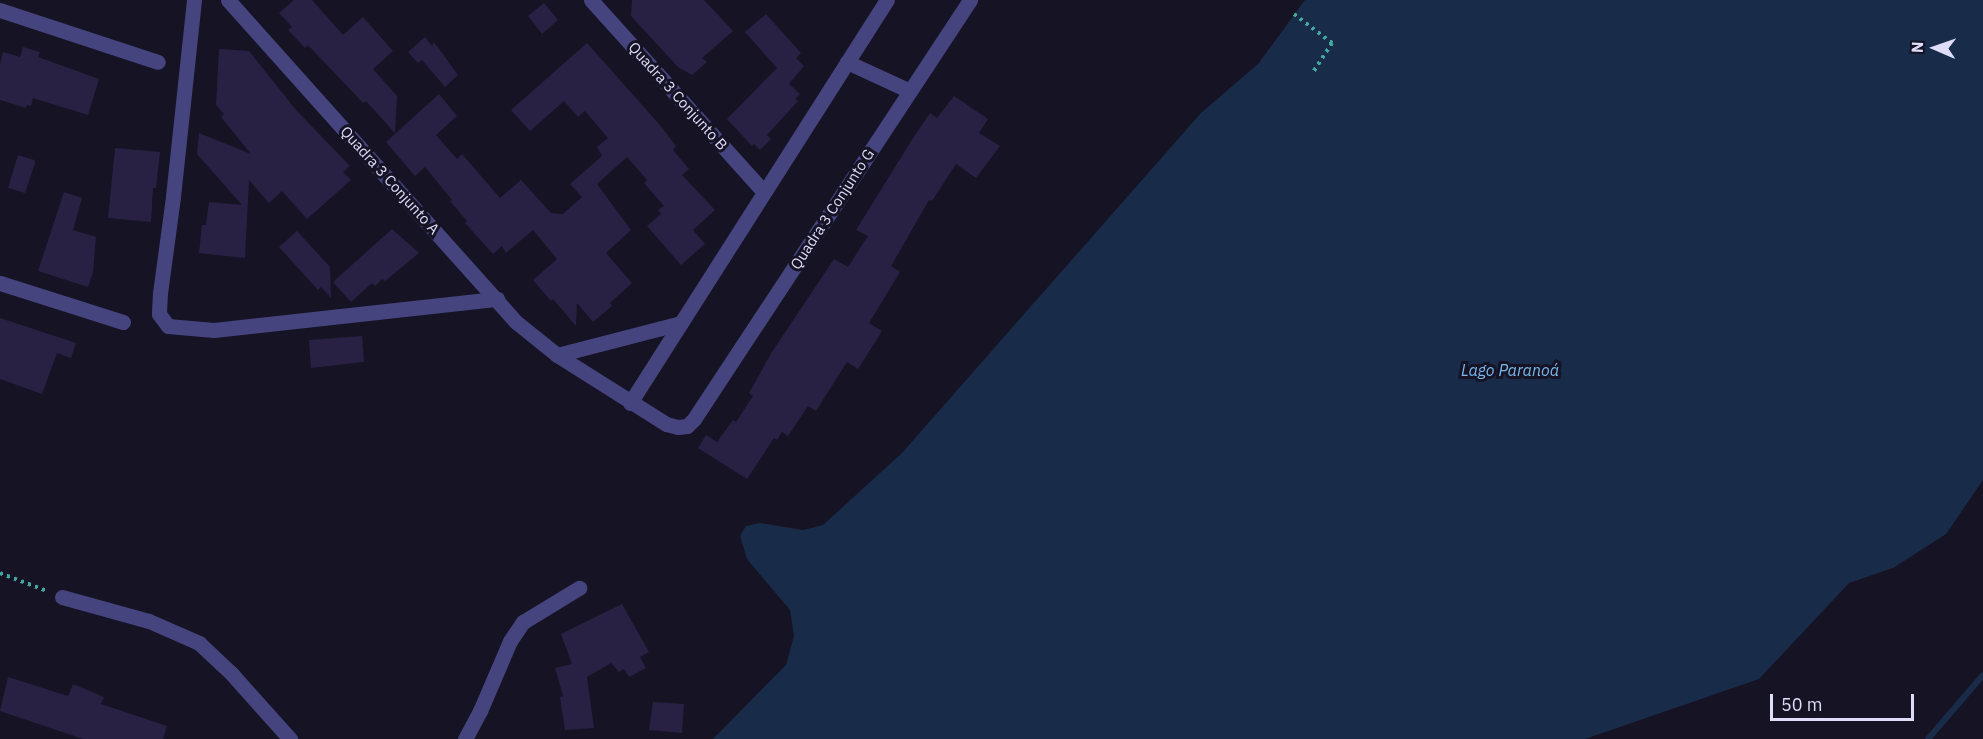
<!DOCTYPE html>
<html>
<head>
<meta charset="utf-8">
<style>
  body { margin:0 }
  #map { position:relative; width:1983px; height:739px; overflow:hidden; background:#161325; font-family:"IBM Plex Sans",sans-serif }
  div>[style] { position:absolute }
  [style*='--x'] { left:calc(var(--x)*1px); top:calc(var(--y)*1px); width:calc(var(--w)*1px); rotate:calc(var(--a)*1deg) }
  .water>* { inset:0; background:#182c49 }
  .stream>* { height:6px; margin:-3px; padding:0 3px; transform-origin:3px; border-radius:3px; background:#182c49 }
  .building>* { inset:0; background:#282143 }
  .path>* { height:4px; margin-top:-2px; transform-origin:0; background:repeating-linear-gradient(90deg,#41a9a1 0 3px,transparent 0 7.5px) }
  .minor>* { height:15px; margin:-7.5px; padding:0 7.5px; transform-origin:7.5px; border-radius:7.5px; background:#45447e }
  span { translate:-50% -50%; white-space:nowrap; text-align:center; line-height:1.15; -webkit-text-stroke:6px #161325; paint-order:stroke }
  .street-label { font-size:15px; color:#dfdcfa }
  .water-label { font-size:16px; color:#78b8ec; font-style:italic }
  .north { position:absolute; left:1905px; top:18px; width:60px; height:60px; -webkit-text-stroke:4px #161325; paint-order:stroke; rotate:272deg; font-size:16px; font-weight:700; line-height:24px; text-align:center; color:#dfdcfa }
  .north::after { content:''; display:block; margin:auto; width:21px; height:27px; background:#dfdcfa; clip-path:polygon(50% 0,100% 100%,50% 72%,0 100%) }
  .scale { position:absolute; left:1770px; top:694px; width:144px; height:27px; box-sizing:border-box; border:3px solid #dfdcfa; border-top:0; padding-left:8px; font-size:18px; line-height:21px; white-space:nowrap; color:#dfdcfa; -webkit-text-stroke:4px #161325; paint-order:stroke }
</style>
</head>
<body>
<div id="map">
  <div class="water">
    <div style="clip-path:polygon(1305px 0,1983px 0,1983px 480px,1946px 534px,1893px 568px,1849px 583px,1759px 679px,1585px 739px,713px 739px,786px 665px,794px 636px,790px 610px,747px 559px,740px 536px,746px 526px,760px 523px,803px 530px,823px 525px,902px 453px,1201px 113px,1258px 64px)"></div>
  </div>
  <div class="stream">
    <div style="--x:1928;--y:739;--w:84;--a:-49.3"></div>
  </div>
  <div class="building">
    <div style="clip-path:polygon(294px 0,312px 0,343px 35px,363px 17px,393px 51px,373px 69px,397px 96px,395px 133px,366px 101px,363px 103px,308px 45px,305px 48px,288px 30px,292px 27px,279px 13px)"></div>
    <div style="clip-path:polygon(632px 0,704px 0,733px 31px,702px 58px,707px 62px,692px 75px,678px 67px,631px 16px)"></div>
    <div style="clip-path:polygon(544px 3px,558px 20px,542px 34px,528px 16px)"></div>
    <div style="clip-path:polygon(766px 14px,801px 53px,796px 58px,804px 66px,789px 84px,800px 94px,795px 99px,798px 101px,767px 135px,771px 139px,760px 150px,754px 144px,752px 146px,727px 119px,777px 68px,745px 32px)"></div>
    <div style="clip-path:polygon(425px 37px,432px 46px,434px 42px,458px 75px,445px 87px,422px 60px,418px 63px,408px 52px)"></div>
    <div style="clip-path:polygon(587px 43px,659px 124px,676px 146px,673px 150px,689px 169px,682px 175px,715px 210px,693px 230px,705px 244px,681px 265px,647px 226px,661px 214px,658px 210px,664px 206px,644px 183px,647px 180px,627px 157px,597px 184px,631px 230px,606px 253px,632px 283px,610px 303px,612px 306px,593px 322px,577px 303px,576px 326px,553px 299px,551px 301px,533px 280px,557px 259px,533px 230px,506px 253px,502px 246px,493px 254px,465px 223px,467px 221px,450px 201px,452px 200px,425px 167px,415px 176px,386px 142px,439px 94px,457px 116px,436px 135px,457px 159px,462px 154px,500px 198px,521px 180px,551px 213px,563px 214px,582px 197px,570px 184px,602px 156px,597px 147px,608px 138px,585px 111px,578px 117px,564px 101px,530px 131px,511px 110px)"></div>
    <div style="clip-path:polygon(23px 47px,40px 52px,38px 57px,99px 79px,88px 115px,33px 98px,31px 106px,27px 105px,26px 108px,0 100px,0 64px,3px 52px,20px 57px)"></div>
    <div style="clip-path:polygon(219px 49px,249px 51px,296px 110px,350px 166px,343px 172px,351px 180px,307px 219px,282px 191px,269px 203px,249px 180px,245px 258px,199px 253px,202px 225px,206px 225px,209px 202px,242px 205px,197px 154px,199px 133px,251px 154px,221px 117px,224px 114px,216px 105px)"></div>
    <div style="clip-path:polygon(954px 96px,988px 119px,979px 133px,1000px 146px,976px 178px,956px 164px,932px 201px,929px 200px,891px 266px,900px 272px,869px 323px,882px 331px,858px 369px,847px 362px,816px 411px,808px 406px,788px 436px,782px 432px,777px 440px,774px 438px,747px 479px,698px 448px,706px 435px,717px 442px,733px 420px,736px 422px,753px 396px,749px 393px,772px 352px,834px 259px,848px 267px,868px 236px,856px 230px,913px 138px,930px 113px,937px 118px)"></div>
    <div style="clip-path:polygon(115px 148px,160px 152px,156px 188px,153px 188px,151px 222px,108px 218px)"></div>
    <div style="clip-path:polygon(18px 155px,34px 160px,35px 163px,25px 193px,8px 188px)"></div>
    <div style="clip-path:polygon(64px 192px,82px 198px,73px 230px,96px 237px,93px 272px,88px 287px,38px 271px)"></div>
    <div style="clip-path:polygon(392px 229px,419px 253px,385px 281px,382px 279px,375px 286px,372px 283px,351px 302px,333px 282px)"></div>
    <div style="clip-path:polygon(297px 231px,330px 267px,331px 298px,321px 287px,318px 290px,279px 247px)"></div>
    <div style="clip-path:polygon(0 318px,76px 343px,71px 358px,57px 353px,42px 394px,0 379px)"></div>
    <div style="clip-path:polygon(362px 336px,364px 362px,311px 368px,309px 340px)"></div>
    <div style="clip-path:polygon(622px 604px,649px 652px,640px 657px,646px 668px,629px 677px,624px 669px,619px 672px,611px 663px,587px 677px,594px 728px,565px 730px,560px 697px,563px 696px,555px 668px,572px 664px,561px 634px)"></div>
    <div style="clip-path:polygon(8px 677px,68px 696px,73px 684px,104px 697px,101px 704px,167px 726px,163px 739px,83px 739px,0 711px)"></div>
    <div style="clip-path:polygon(653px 702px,684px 704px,682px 733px,649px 730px)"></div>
  </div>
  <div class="path">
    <div style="--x:1294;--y:14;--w:48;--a:37.3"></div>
    <div style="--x:1332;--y:43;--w:35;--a:123"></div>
    <div style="--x:0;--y:573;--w:50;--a:21"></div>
  </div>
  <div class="minor">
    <div style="--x:194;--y:0;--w:198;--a:96.1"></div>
    <div style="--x:173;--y:197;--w:97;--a:97.7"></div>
    <div style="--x:160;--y:293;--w:21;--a:93"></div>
    <div style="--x:159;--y:314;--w:15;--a:53"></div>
    <div style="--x:168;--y:326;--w:46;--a:5"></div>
    <div style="--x:214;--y:330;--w:285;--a:-6.3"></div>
    <div style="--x:228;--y:0;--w:432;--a:48.2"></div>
    <div style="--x:516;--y:322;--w:53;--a:38.8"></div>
    <div style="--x:557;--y:355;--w:129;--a:32.3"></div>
    <div style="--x:666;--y:424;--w:12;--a:14"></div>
    <div style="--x:678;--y:427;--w:9;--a:-6"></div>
    <div style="--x:687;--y:426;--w:10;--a:-45"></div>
    <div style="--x:694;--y:419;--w:502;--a:-56.63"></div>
    <div style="--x:591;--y:0;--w:258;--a:48"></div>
    <div style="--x:0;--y:10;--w:166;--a:18.2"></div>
    <div style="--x:847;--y:62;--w:69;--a:24.7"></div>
    <div style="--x:0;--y:283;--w:129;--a:17.6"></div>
    <div style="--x:557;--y:355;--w:128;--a:-14.5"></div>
    <div style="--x:630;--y:403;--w:478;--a:-57.5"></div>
    <div style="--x:62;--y:597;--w:90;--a:15.4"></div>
    <div style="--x:149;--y:621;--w:55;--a:23.7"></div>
    <div style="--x:199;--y:643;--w:44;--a:43.2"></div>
    <div style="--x:231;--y:673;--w:89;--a:48.2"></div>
    <div style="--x:465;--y:739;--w:32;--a:-62"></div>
    <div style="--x:480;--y:711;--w:76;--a:-66.8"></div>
    <div style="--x:510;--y:641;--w:23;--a:-56"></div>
    <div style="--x:523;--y:622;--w:66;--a:-31.3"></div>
  </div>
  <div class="street-label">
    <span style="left:678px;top:96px;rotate:48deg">Quadra 3 Conjunto B</span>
    <span style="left:390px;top:180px;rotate:48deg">Quadra 3 Conjunto A</span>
    <span style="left:832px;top:209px;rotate:-57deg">Quadra 3 Conjunto G</span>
  </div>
  <div class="water-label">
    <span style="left:1510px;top:370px">Lago Paranoá</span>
  </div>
  <div class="north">N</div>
  <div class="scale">50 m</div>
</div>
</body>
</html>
